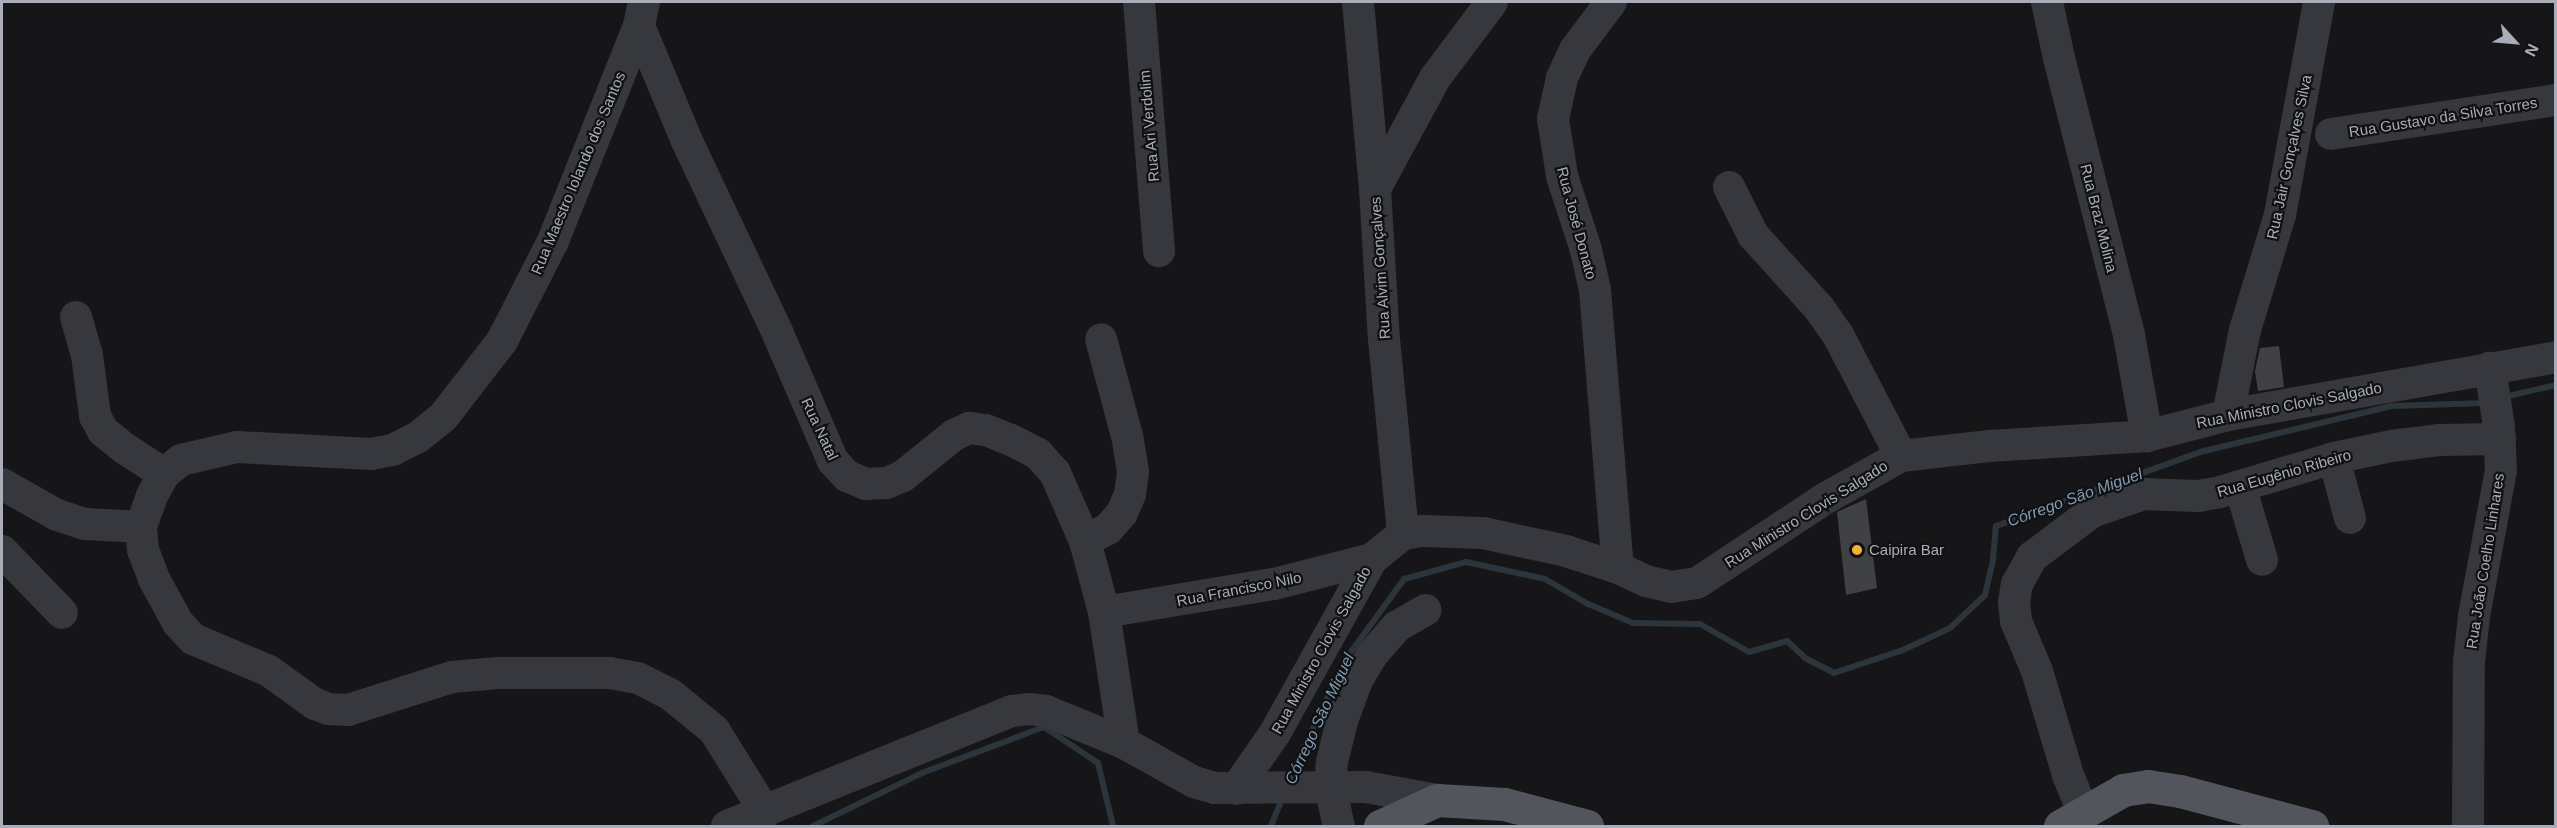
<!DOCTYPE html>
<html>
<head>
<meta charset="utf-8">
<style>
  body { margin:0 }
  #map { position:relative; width:2557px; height:828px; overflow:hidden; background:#161618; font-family:Arial,sans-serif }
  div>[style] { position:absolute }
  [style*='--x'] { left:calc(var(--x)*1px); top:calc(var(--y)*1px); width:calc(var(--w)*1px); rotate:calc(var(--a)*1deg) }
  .stream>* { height:6px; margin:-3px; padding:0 3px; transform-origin:3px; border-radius:3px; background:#2c353c }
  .building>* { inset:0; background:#404145 }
  .minor>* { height:32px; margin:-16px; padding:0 16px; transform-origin:16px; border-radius:16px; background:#37383d }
  .major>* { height:33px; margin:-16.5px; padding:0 16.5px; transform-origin:16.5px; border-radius:16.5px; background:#53555c }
  .dots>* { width:16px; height:16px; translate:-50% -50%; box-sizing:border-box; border:3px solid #111113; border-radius:50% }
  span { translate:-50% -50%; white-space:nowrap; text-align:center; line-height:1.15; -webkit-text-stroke:4.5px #111113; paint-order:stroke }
  .street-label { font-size:15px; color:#a8adb8 }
  .poi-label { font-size:15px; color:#a8adb8 }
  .left { translate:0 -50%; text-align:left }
  .water-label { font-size:16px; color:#7f9bb3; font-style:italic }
  .frame { position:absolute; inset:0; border:3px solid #a8adb8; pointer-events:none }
  .north { position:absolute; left:2485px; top:12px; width:60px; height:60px; -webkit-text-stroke:4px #111113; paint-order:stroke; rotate:116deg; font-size:16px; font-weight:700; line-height:24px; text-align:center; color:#a8adb8 }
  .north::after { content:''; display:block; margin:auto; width:21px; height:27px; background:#a8adb8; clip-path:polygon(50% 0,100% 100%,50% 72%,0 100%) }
</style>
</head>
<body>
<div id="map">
  <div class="stream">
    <div style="--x:2504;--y:397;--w:53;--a:-13"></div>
    <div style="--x:1290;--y:778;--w:130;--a:-65"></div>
    <div style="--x:1345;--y:660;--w:100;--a:-53.9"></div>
    <div style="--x:1404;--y:579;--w:64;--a:-15.3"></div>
    <div style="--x:1466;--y:562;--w:81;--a:12.1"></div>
    <div style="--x:1545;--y:579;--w:50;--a:30.2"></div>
    <div style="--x:1588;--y:604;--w:49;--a:22.9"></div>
    <div style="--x:1633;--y:623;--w:67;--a:0.9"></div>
    <div style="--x:1700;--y:624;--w:56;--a:29.7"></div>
    <div style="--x:1749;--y:652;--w:40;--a:-16"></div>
    <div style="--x:1787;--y:641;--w:25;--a:43"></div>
    <div style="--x:1805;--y:658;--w:33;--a:27"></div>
    <div style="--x:1834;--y:673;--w:73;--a:-18.4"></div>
    <div style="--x:1903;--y:650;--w:52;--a:-25.1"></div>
    <div style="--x:1950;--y:628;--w:48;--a:-43.3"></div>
    <div style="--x:1985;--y:595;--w:37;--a:-77"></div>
    <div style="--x:1993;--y:559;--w:33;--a:-85"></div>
    <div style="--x:1996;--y:526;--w:217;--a:-19.9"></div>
    <div style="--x:2200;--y:452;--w:197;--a:-13.5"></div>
    <div style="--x:2392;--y:406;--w:93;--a:-1.8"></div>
    <div style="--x:813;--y:826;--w:121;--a:-25.9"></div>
    <div style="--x:922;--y:773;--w:130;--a:-20.7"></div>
    <div style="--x:1044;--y:727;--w:65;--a:33.7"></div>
    <div style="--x:1098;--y:763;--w:65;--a:76.6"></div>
    <div style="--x:1271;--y:826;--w:32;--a:-68"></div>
  </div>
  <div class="building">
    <div style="clip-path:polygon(2279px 346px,2284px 387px,2258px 391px,2255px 371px,2260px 348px)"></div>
    <div style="clip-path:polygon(1866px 499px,1877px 588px,1846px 595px,1837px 512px)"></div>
  </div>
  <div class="minor">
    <div style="--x:644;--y:2;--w:25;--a:102"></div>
    <div style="--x:639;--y:26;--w:232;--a:111.8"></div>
    <div style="--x:553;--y:241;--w:112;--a:117"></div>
    <div style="--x:502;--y:341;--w:96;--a:127.8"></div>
    <div style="--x:443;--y:417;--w:32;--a:141"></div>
    <div style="--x:418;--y:437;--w:28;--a:153"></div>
    <div style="--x:393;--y:450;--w:22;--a:170"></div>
    <div style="--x:371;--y:454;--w:134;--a:-177"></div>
    <div style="--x:237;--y:447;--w:57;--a:166.9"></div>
    <div style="--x:181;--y:460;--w:22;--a:141"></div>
    <div style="--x:164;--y:474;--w:25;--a:119"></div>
    <div style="--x:152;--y:496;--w:33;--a:110"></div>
    <div style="--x:141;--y:527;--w:23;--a:85"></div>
    <div style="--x:143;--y:550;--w:31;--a:69"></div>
    <div style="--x:154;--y:579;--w:50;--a:61.4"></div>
    <div style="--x:178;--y:623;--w:22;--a:47"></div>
    <div style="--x:193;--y:639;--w:82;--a:22.8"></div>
    <div style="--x:269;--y:671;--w:57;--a:35.7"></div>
    <div style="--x:315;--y:704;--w:15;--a:20"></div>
    <div style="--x:329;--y:709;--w:19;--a:3"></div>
    <div style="--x:348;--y:710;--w:109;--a:-17.6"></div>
    <div style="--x:452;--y:677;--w:46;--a:-5"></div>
    <div style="--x:498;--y:673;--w:111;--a:0"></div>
    <div style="--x:609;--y:673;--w:29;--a:10"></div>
    <div style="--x:638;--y:678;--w:36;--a:27"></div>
    <div style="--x:670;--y:694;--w:57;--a:39.3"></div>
    <div style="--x:714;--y:730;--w:97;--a:58.1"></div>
    <div style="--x:1139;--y:2;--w:250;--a:85.4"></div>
    <div style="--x:1358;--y:2;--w:188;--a:84.8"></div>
    <div style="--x:1375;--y:189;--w:150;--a:86.6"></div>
    <div style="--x:1384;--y:339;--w:196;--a:84.4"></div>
    <div style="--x:1611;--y:2;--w:60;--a:126.9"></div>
    <div style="--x:1575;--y:50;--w:31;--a:115"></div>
    <div style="--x:1562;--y:78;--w:42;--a:102.4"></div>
    <div style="--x:1553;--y:119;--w:58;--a:81"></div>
    <div style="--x:1562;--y:176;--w:78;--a:72"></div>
    <div style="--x:1586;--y:250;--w:41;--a:77.3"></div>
    <div style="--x:1595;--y:290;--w:279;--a:85.3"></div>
    <div style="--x:2047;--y:2;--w:57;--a:77.9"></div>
    <div style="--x:2059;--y:58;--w:286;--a:75.8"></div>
    <div style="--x:2129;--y:335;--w:103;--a:79.9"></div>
    <div style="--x:639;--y:26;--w:122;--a:67.4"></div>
    <div style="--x:686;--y:139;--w:216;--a:64.7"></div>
    <div style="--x:778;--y:334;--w:138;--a:66.6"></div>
    <div style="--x:833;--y:461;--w:21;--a:47"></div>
    <div style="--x:847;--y:476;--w:21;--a:23"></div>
    <div style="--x:866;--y:484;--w:21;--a:-3"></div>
    <div style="--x:887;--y:483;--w:17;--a:-24"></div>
    <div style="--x:903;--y:476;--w:65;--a:-38.8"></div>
    <div style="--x:954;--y:435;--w:17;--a:-25"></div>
    <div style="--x:969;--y:428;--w:17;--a:7"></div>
    <div style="--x:986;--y:430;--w:27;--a:22"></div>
    <div style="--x:1011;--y:440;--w:30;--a:27"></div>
    <div style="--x:1038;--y:454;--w:25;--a:48"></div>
    <div style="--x:1055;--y:473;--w:74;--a:66.2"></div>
    <div style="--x:1085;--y:541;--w:73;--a:75"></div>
    <div style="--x:1104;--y:612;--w:133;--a:81.3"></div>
    <div style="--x:2331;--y:134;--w:228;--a:-8.6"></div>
    <div style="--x:1729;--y:187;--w:54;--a:63.4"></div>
    <div style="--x:1753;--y:235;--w:98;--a:47.9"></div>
    <div style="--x:1819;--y:308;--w:33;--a:55"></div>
    <div style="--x:1838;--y:335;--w:136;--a:62.5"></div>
    <div style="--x:1375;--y:189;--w:126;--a:-61.6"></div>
    <div style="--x:1435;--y:78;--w:95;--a:-53.1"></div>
    <div style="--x:76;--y:317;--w:40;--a:74"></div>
    <div style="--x:87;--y:355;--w:62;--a:82.5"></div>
    <div style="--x:95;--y:416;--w:17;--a:62"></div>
    <div style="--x:103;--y:431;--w:27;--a:39"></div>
    <div style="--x:124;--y:448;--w:48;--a:33"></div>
    <div style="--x:2228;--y:415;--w:87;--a:-78.7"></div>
    <div style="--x:2245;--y:330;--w:120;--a:-73.1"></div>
    <div style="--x:2280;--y:215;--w:217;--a:-79.6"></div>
    <div style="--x:2334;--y:458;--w:62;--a:75.1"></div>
    <div style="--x:2;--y:484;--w:63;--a:29.4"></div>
    <div style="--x:57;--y:515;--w:29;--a:18"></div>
    <div style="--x:85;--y:524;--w:56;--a:3.1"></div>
    <div style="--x:2240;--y:486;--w:77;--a:73.4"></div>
    <div style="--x:1085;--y:541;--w:26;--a:-28"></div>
    <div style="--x:1108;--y:529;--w:21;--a:-49"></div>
    <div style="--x:1122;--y:513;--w:21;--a:-67"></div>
    <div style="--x:1130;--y:494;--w:22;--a:-82"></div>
    <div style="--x:1133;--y:472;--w:36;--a:-99"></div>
    <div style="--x:1127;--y:436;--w:100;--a:-105"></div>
    <div style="--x:2;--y:551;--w:86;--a:45.9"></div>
    <div style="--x:1104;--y:612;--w:172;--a:-9.4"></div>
    <div style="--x:1274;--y:584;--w:101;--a:-14.3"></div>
    <div style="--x:1236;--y:789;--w:68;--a:-55.1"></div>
    <div style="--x:1275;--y:733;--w:199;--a:-60.9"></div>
    <div style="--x:1372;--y:559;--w:40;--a:-39"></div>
    <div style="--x:1403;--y:534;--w:20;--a:-9"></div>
    <div style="--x:1423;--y:531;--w:60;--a:1.9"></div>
    <div style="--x:1483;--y:533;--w:85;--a:12.2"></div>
    <div style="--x:1566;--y:551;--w:55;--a:18.1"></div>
    <div style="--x:1618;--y:568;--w:31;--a:25"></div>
    <div style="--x:1646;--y:581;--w:26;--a:13"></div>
    <div style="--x:1671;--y:587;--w:26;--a:-9"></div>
    <div style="--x:1697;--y:583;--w:154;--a:-33.4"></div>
    <div style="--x:1826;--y:498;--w:86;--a:-29.2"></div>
    <div style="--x:1901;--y:456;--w:90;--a:-6.4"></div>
    <div style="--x:1990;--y:446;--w:157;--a:-3.6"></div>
    <div style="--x:2147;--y:436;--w:84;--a:-14.5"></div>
    <div style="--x:2228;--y:415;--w:333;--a:-10"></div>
    <div style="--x:2083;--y:812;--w:40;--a:-112"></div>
    <div style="--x:2068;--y:775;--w:109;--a:-106.6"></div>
    <div style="--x:2037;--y:671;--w:54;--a:-112.8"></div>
    <div style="--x:2016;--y:621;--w:19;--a:-96"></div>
    <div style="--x:2014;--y:602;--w:18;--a:-81"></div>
    <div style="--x:2017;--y:584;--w:31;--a:-61"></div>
    <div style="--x:2032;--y:557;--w:75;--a:-36.9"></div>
    <div style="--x:2092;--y:512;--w:55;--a:-19.1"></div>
    <div style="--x:2144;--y:494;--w:54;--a:2.1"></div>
    <div style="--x:2198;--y:496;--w:22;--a:-10"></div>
    <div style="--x:2220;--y:492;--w:119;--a:-16.6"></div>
    <div style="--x:2334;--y:458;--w:58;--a:-11.9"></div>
    <div style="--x:2391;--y:446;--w:48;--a:-7.1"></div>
    <div style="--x:2439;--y:440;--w:61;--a:-0.9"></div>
    <div style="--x:727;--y:826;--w:307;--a:-22"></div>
    <div style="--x:1012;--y:711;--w:16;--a:-7"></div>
    <div style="--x:1028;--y:709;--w:18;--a:6"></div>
    <div style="--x:1046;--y:711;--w:84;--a:22.3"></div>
    <div style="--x:1124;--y:743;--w:80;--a:29.1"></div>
    <div style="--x:1194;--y:782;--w:22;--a:16"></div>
    <div style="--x:1215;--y:788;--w:151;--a:-0.4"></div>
    <div style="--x:1366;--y:787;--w:72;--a:10.4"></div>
    <div style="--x:1339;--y:826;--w:39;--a:-103"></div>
    <div style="--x:1330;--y:788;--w:26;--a:-86"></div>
    <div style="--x:1332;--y:762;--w:42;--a:-76.3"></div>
    <div style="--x:1342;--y:721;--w:44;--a:-69.9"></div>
    <div style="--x:1357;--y:680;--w:29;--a:-59"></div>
    <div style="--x:1372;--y:655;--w:37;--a:-49"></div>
    <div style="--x:1396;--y:627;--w:34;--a:-30"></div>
    <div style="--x:2468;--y:826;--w:164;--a:-89.7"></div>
    <div style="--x:2469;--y:662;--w:46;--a:-83.8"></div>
    <div style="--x:2474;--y:616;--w:147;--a:-79.5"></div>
    <div style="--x:2501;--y:471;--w:44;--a:-92.6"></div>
    <div style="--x:2499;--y:427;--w:60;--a:-98.7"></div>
  </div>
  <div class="major">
    <div style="--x:1380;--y:826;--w:63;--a:-24.5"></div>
    <div style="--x:1437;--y:800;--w:67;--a:3.4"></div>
    <div style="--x:1504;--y:804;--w:86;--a:14.8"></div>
    <div style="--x:2060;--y:826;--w:73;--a:-29.7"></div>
    <div style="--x:2123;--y:790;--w:25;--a:-9"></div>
    <div style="--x:2148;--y:786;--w:32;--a:9"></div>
    <div style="--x:2180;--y:791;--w:137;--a:14.9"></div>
  </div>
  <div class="dots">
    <div style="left:1857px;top:550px;background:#f2b134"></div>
  </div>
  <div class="street-label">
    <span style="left:2443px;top:117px;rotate:-9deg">Rua Gustavo da Silva Torres</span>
    <span style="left:1149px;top:126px;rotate:-95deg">Rua Ari Verdolim</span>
    <span style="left:2289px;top:157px;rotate:-78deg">Rua Jair Gonçalves Silva</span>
    <span style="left:578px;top:173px;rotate:-67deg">Rua Maestro Iolando dos Santos</span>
    <span style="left:2099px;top:218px;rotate:76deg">Rua Braz Molina</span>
    <span style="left:1577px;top:223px;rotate:75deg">Rua José Donato</span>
    <span style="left:1380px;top:268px;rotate:-94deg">Rua Alvim Gonçalves</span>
    <span style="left:2289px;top:405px;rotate:-11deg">Rua Ministro Clovis Salgado</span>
    <span style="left:820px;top:429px;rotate:65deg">Rua Natal</span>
    <span style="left:2284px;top:473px;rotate:-16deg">Rua Eugênio Ribeiro</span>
    <span style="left:1806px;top:514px;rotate:-32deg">Rua Ministro Clovis Salgado</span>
    <span style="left:2485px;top:561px;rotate:-81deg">Rua João Coelho Linhares</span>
    <span style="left:1239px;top:589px;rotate:-11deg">Rua Francisco Nilo</span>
    <span style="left:1321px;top:650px;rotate:-61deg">Rua Ministro Clovis Salgado</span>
  </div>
  <div class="poi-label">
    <span class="left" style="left:1869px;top:550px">Caipira Bar</span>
  </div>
  <div class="water-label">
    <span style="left:2075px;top:498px;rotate:-20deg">Córrego São Miguel</span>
    <span style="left:1320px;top:719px;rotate:-65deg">Córrego São Miguel</span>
  </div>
  <div class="frame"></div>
  <div class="north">N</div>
</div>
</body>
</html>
